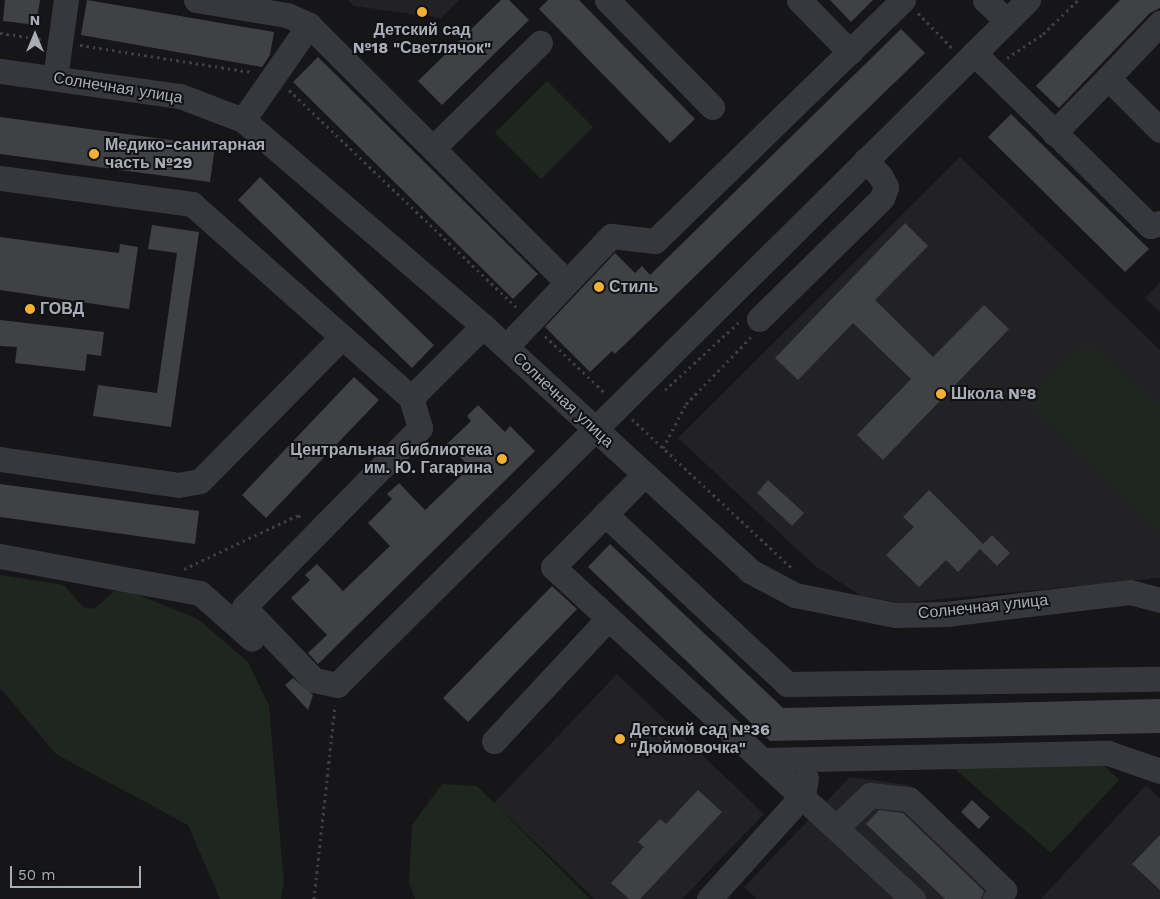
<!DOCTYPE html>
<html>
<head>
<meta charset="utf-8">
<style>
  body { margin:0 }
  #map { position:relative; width:1160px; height:899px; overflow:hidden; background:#161618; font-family:"Work Sans",sans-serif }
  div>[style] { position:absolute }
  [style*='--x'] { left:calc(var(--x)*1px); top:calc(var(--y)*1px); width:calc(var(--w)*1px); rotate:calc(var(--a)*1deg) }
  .built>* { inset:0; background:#222225 }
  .green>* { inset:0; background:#1e261f }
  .building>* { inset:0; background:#404145 }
  .path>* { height:3px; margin-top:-1.5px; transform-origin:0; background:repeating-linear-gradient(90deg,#3d3f44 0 2.5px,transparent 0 6.5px) }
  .minor>* { height:25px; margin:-12.5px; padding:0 12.5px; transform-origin:12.5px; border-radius:12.5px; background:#37383d }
  .dots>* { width:14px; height:14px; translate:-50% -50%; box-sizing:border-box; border:2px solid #111113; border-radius:50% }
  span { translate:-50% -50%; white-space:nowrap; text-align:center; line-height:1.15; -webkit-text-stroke:4px #111113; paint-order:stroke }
  .poi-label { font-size:16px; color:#a8adb8; font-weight:700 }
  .left { translate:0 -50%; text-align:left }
  .right { translate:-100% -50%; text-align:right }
  .street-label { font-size:16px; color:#a8adb8 }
  .north { position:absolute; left:10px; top:10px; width:50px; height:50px; -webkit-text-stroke:4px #111113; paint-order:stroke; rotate:0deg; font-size:14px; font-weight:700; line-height:20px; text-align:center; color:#a8adb8 }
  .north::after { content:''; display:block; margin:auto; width:18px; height:22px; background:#a8adb8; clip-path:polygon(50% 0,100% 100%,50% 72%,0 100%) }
  .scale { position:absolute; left:10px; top:866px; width:131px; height:22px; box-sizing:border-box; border:2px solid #a8adb8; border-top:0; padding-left:6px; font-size:15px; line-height:18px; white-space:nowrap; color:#a8adb8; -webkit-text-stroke:4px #111113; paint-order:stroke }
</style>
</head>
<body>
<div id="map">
  <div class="built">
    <div style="clip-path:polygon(348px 0,459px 0,441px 18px,354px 6px)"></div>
    <div style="clip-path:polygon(960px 157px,1160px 350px,1160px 578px,901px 603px,861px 596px,815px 566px,678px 438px)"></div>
    <div style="clip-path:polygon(1160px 282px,1160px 312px,1145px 298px)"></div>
    <div style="clip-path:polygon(617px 674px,764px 814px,682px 899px,595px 899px,494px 803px)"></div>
    <div style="clip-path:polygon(850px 777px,909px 785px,1018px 889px,1008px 899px,757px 899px,744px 887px)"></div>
    <div style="clip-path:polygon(1146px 785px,1160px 799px,1160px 899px,1041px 899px)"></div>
  </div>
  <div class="green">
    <div style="clip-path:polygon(547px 81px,593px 127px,541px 179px,495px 133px)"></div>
    <div style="clip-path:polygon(1088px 346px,1097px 348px,1160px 408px,1160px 532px,1032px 407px,1037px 392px,1079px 348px)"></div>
    <div style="clip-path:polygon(0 575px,64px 585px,83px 607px,94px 609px,114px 591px,129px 591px,198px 619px,248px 662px,269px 706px,284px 883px,281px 899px,220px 899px,188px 825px,56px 754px,0 688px)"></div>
    <div style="clip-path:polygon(1098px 760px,1119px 780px,1051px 853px,949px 764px)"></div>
    <div style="clip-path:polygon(442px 784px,477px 786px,590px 899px,415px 899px,409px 883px,412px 825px)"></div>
  </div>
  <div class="building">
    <div style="clip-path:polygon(5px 0,40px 0,36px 25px,3px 21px)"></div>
    <div style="clip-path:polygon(87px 0,274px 32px,270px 55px,262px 67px,81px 35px)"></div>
    <div style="clip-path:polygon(501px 0,509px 0,529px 20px,442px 105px,418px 81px)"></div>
    <div style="clip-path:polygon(548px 0,579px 0,695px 119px,670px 143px,539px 9px)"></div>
    <div style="clip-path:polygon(830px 0,873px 0,851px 22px)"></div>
    <div style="clip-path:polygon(1120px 0,1160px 0,1160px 8px,1150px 13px,1059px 108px,1036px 86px)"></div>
    <div style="clip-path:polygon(901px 29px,925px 53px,615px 354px,612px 351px,590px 372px,545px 327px,615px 253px,635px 273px,642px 266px,650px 275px)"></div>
    <div style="clip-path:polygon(318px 57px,538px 274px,513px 299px,293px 82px)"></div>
    <div style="clip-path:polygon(1011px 114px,1149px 249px,1125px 272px,988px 137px)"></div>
    <div style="clip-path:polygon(0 117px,215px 146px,210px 182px,0 154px)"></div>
    <div style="clip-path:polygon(260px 177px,434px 345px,412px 368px,238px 200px)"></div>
    <div style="clip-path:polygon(905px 223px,928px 246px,875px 300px,933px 357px,984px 305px,1009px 329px,883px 460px,857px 435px,911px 379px,853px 323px,798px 380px,775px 358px)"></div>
    <div style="clip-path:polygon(152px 225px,199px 232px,171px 427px,93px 416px,98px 385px,157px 393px,177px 253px,148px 249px)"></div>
    <div style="clip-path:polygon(0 237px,119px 253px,120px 244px,138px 247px,129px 309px,0 290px)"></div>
    <div style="clip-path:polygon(0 320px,104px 332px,101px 356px,87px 354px,85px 371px,15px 363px,17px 347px,0 346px)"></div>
    <div style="clip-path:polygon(354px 377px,379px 400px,266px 518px,242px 495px)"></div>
    <div style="clip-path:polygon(478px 405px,505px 432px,510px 426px,535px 451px,318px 664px,308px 653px,327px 635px,291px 598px,310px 580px,305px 575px,317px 564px,343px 591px,390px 546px,368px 523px,392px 499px,387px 494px,399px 483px,425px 510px,470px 467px,447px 444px,471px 421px,467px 416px)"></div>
    <div style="clip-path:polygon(768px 480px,804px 513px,792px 526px,757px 493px)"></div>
    <div style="clip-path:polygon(0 484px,199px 511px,195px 544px,0 517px)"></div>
    <div style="clip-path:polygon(929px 490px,983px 544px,992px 535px,1010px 553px,997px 566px,980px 549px,958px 572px,946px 560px,919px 587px,886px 555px,914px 527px,903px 517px)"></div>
    <div style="clip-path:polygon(610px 544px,783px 708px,1160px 699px,1160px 733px,770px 741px,588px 567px)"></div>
    <div style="clip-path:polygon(552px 586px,577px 609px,468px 722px,443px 698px)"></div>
    <div style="clip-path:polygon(293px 678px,313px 695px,308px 710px,285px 685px)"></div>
    <div style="clip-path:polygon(698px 790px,722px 812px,640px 899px,629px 899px,611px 883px,644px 847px,638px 842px,660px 819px,666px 824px)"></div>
    <div style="clip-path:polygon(972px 800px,990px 817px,979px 829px,961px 812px)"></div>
    <div style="clip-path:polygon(879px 810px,903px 813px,984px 891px,981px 899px,945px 899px,866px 824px)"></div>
    <div style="clip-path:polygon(1160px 835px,1160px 890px,1132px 864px)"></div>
  </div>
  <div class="path">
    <div style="--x:918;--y:13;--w:49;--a:45.8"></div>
    <div style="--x:0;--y:33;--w:41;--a:8.3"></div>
    <div style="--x:80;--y:45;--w:173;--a:9"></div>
    <div style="--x:1007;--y:58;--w:43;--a:-33.7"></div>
    <div style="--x:1043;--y:34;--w:49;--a:-44.2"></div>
    <div style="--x:289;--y:90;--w:314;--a:43.7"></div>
    <div style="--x:545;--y:336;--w:81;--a:43.5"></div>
    <div style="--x:665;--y:390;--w:100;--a:-42.6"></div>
    <div style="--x:632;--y:419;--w:221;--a:43"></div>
    <div style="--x:663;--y:448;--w:50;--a:-62.4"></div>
    <div style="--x:686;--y:404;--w:93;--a:-45.9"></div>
    <div style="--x:184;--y:569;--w:126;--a:-25.3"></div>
    <div style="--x:298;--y:515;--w:6;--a:45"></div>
    <div style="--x:314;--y:899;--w:195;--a:-83.8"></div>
  </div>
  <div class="minor">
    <div style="--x:196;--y:0;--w:92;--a:9.4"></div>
    <div style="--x:287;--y:15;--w:24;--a:24"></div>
    <div style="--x:309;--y:25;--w:363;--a:44.9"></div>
    <div style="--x:607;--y:0;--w:150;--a:45.5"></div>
    <div style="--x:799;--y:0;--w:73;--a:45.6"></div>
    <div style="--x:985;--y:0;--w:30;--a:44"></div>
    <div style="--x:974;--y:53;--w:247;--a:44.5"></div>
    <div style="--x:1150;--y:226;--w:10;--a:-17"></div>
    <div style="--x:0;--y:71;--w:182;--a:7.9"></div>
    <div style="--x:180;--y:96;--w:67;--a:20.9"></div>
    <div style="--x:243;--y:120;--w:316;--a:40.6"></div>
    <div style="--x:483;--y:326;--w:362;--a:42.5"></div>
    <div style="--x:750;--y:571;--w:51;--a:28.1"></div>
    <div style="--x:795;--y:595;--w:102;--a:11.3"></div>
    <div style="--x:895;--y:615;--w:51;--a:-1.1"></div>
    <div style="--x:946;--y:614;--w:185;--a:-6.8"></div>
    <div style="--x:1130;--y:592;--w:31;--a:15"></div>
    <div style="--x:55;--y:78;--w:79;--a:-82"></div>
    <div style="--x:1108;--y:78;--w:76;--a:-46.6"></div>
    <div style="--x:243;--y:120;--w:116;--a:-55.2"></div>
    <div style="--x:1054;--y:133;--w:77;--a:-45.5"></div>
    <div style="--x:1108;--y:78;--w:74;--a:45"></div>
    <div style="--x:433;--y:148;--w:150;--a:-44.5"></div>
    <div style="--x:0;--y:178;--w:194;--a:7.7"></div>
    <div style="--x:192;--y:204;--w:293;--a:41.5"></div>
    <div style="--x:411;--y:398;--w:31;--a:73"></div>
    <div style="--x:420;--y:428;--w:251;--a:134.5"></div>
    <div style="--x:244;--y:607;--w:101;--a:46.2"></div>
    <div style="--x:314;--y:680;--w:24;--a:12"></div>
    <div style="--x:337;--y:685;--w:973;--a:-44.75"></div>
    <div style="--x:759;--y:319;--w:173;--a:-44.5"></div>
    <div style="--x:882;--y:198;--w:12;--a:-70"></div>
    <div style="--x:886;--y:187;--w:11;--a:-117"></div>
    <div style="--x:881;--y:177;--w:23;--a:-131"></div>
    <div style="--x:506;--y:347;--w:153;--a:-46.6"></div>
    <div style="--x:611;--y:236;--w:44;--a:6.5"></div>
    <div style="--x:655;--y:241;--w:346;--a:-44.2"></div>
    <div style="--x:411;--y:398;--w:102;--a:-45"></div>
    <div style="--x:0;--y:459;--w:180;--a:8.3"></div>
    <div style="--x:178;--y:485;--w:22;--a:-10"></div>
    <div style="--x:200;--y:481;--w:199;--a:-45.4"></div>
    <div style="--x:644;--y:475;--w:129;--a:134.7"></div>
    <div style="--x:553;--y:567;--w:490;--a:42.7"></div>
    <div style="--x:605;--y:514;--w:249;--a:43"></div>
    <div style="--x:787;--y:684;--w:373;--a:-0.8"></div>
    <div style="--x:0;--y:556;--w:203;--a:10.5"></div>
    <div style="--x:200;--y:593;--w:69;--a:41.5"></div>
    <div style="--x:494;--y:741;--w:166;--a:-47"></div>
    <div style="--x:763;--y:760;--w:345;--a:-1.2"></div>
    <div style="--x:1108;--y:753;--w:55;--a:19.1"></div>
    <div style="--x:837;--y:827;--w:46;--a:-44.1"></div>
    <div style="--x:870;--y:795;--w:39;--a:6"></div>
    <div style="--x:909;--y:799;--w:132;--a:43.8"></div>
    <div style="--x:1004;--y:890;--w:13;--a:135"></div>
    <div style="--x:709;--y:899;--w:140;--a:-47.9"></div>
    <div style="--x:803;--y:795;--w:17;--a:-80"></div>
  </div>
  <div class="dots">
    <div style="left:422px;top:12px;background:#f2b134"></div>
    <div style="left:94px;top:154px;background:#f2b134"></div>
    <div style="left:599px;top:287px;background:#f2b134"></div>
    <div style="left:30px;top:309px;background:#f2b134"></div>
    <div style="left:941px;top:394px;background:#f2b134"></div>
    <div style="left:502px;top:459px;background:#f2b134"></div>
    <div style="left:620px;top:739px;background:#f2b134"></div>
  </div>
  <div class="poi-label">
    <span style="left:422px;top:39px">Детский сад<br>№18 "Светлячок"</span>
    <span class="left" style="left:105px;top:154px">Медико-санитарная<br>часть №29</span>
    <span class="left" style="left:609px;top:287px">Стиль</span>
    <span class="left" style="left:40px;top:309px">ГОВД</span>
    <span class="left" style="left:951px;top:394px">Школа №8</span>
    <span class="right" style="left:492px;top:459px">Центральная библиотека<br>им. Ю. Гагарина</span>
    <span class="left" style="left:630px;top:739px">Детский сад №36<br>"Дюймовочка"</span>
  </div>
  <div class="street-label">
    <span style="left:118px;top:88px;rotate:9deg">Солнечная улица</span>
    <span style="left:563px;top:400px;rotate:43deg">Солнечная улица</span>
    <span style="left:983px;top:607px;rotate:-6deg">Солнечная улица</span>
  </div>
  <div class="north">N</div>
  <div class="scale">50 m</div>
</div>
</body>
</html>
